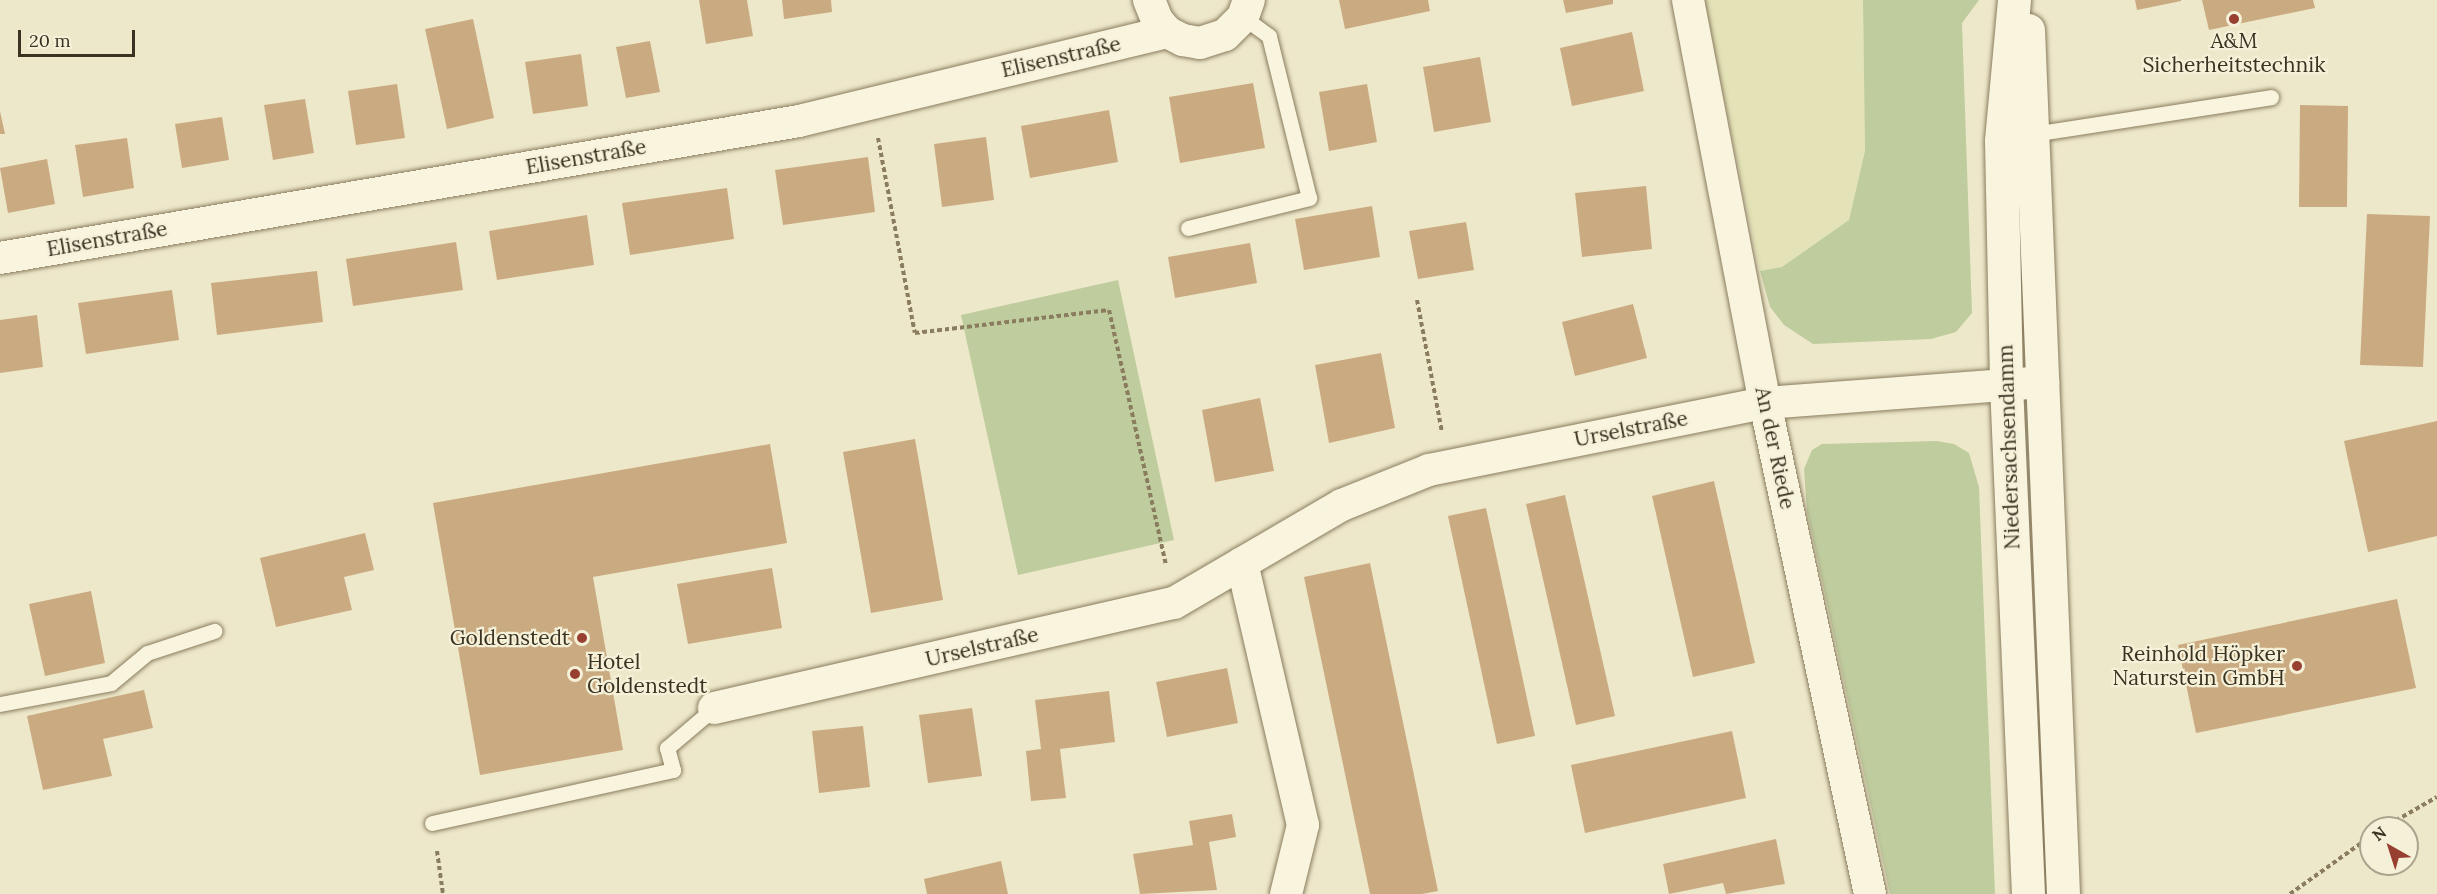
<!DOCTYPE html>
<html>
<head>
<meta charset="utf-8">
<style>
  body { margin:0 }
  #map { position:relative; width:2437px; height:894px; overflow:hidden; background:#eee8ca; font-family:Lora,serif }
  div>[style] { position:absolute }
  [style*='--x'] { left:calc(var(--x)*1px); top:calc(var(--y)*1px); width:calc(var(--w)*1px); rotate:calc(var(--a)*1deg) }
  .farmland>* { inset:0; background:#e3e3b7 }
  .green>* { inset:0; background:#bfcc9e }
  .building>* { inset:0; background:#caab81 }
  .path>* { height:4px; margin-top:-2px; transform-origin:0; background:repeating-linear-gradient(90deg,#8a7c5f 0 4.5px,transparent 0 7.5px) }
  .roads { filter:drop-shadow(0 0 2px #8a7c5f) drop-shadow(0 0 2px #8a7c5f) }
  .lane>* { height:15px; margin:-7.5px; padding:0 7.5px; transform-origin:7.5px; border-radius:7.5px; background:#f8f4dd }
  .street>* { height:32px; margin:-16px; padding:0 16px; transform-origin:16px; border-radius:16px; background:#f8f4dd }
  .secondary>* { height:33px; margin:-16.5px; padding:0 16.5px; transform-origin:16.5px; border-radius:16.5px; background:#f8f4dd }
  .dots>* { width:16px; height:16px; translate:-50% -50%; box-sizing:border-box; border:3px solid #f5f1d9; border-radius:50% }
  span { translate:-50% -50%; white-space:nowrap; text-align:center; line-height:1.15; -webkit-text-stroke:4.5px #f5f1d9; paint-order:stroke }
  .poi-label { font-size:21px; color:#3b3221 }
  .right { translate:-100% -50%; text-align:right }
  .left { translate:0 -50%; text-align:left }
  .street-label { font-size:21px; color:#3b3221 }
  .north { position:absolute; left:2359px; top:816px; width:60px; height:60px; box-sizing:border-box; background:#f5f1d9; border:2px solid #aba58f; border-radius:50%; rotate:321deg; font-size:16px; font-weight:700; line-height:24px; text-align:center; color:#3b3221 }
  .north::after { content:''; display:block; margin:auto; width:21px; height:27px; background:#973f30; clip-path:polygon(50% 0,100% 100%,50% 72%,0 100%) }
  .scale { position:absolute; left:18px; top:30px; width:117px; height:27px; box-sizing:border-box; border:3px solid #3b3221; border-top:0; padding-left:8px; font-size:18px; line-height:21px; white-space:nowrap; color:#3b3221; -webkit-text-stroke:4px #f5f1d9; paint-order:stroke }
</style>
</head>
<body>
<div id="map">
  <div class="farmland">
    <div style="clip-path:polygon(1704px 0,1863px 0,1865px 151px,1849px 220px,1782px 267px,1760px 271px)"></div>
  </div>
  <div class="green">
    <div style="clip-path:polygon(1863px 0,1979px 0,1962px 23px,1972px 313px,1956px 332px,1931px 339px,1813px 344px,1784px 325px,1770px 307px,1760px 271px,1782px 267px,1849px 220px,1865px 151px)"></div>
    <div style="clip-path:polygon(1118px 280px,1174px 540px,1018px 575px,961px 315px)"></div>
    <div style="clip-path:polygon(1937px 441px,1954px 444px,1969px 453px,1979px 487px,1995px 894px,1890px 894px,1807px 511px,1804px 469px,1812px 450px,1822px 444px)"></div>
    <div style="clip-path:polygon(2045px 721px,2055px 894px,2043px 894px,2035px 722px)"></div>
  </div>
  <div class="building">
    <div style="clip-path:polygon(699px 0,747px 0,753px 36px,706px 44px)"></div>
    <div style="clip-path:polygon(782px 0,831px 0,832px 12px,784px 19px)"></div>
    <div style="clip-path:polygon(1339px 0,1428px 0,1430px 11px,1345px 29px)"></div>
    <div style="clip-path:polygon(1563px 0,1613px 0,1613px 4px,1566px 13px)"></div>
    <div style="clip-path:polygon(2135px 0,2181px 0,2181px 1px,2137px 10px)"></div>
    <div style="clip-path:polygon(2202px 0,2313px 0,2315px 8px,2209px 30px)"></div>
    <div style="clip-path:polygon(473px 19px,494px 118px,447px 129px,425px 29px)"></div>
    <div style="clip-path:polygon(1632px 32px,1644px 91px,1572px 106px,1560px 48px)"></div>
    <div style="clip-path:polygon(650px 41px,660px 92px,626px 98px,616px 47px)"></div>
    <div style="clip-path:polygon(581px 54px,588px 106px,533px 114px,525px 62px)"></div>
    <div style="clip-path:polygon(1480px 57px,1491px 122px,1434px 132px,1423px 67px)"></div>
    <div style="clip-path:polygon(1253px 83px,1265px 148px,1180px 163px,1169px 97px)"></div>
    <div style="clip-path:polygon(397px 84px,405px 138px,356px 145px,348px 91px)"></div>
    <div style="clip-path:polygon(1367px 84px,1377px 142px,1329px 151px,1319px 92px)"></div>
    <div style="clip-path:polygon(305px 99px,314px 153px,273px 160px,264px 105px)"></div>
    <div style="clip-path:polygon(2300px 105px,2348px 106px,2347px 207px,2299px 207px)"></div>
    <div style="clip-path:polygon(1109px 110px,1118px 162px,1030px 178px,1021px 126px)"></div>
    <div style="clip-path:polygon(0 111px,5px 134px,0 134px)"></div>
    <div style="clip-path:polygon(222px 117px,229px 160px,182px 168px,175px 124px)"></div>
    <div style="clip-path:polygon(986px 137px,994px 200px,942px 207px,934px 144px)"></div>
    <div style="clip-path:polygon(127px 138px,134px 188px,83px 197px,75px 145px)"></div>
    <div style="clip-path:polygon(868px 157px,875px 212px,783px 225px,775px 170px)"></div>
    <div style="clip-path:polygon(47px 159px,55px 204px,8px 213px,0 168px)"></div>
    <div style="clip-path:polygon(1646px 186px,1652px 249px,1582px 257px,1575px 193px)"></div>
    <div style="clip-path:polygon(727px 188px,734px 239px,630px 255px,622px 203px)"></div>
    <div style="clip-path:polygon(1372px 206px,1380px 257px,1304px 270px,1295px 219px)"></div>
    <div style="clip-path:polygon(2367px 214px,2430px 216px,2423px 367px,2360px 365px)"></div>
    <div style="clip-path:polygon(587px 215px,594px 265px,497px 280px,489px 231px)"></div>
    <div style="clip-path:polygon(1466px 222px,1474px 270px,1418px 279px,1409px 231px)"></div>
    <div style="clip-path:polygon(456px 242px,463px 290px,353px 306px,346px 259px)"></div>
    <div style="clip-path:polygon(1250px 243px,1257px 283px,1175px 298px,1168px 257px)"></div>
    <div style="clip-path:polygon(317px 271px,323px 322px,217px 335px,211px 283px)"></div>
    <div style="clip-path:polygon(172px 290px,179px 340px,86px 354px,78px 303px)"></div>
    <div style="clip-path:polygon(1633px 304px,1647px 358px,1575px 376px,1562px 322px)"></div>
    <div style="clip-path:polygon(37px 315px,43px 367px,0 373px,0 320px)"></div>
    <div style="clip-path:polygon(1381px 353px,1395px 428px,1329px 443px,1315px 365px)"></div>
    <div style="clip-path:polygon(1260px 398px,1274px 471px,1215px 482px,1202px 410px)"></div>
    <div style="clip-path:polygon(2437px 421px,2437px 536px,2368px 552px,2344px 441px)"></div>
    <div style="clip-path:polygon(915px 439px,943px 600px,871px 613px,843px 452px)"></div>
    <div style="clip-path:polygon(770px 444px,787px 543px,593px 577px,623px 750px,480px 775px,433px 503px)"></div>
    <div style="clip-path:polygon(1714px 481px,1755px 663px,1693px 677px,1652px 496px)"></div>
    <div style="clip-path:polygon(1565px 495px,1615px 716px,1576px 725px,1526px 504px)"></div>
    <div style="clip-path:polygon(1486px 508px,1535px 736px,1497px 744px,1448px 516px)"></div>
    <div style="clip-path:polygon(365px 533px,374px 570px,344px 577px,352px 610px,276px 627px,260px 558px)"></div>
    <div style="clip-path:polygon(1370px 563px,1438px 891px,1422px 894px,1370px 894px,1304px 577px)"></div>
    <div style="clip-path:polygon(772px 568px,782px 628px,688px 644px,677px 584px)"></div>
    <div style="clip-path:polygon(91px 591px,105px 663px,45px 676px,29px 604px)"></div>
    <div style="clip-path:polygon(2397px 599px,2416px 688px,2196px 733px,2178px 645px)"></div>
    <div style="clip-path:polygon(1227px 668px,1238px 723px,1167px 737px,1156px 682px)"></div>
    <div style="clip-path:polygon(144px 690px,153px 728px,103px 739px,112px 776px,43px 790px,27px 716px)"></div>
    <div style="clip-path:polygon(1109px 691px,1115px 742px,1060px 749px,1066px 798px,1031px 801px,1026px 751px,1041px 749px,1035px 700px)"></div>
    <div style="clip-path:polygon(972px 708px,982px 776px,928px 783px,919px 715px)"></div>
    <div style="clip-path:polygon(863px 726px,870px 787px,819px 793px,812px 731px)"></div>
    <div style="clip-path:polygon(1732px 731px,1746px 798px,1585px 833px,1571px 765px)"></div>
    <div style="clip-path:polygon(1232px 814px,1236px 837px,1209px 842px,1217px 890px,1140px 894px,1133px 854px,1193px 845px,1189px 821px)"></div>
    <div style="clip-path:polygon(1776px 839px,1785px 884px,1726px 894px,1723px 883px,1669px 894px,1663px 864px)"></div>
    <div style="clip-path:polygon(1001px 861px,1008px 894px,927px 894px,924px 879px)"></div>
  </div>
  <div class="path">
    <div style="--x:878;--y:138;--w:198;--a:79.3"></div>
    <div style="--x:915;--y:333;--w:195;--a:-6.8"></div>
    <div style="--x:1109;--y:310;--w:261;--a:77.4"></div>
    <div style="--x:1417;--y:300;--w:134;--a:79.3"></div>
    <div style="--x:2383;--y:828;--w:62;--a:-29.9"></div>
    <div style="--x:437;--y:851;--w:43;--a:82.1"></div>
    <div style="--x:2290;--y:894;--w:100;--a:-35.6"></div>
  </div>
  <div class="roads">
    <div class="lane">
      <div style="--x:2033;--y:134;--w:241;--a:-8.8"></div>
      <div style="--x:1188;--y:228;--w:125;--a:-13.9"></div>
      <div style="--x:1309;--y:198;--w:167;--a:-103.9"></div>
      <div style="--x:1269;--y:36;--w:32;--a:-144"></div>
      <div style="--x:0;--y:704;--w:113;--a:-10.7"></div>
      <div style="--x:111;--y:683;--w:47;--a:-39.8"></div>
      <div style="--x:147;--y:653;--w:71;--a:-18.2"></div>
      <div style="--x:432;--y:823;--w:247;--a:-12.4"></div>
      <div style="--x:673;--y:770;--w:23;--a:-105"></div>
      <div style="--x:667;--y:748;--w:62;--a:-40.4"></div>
    </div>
    <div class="street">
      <div style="--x:1149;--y:0;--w:22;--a:68"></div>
      <div style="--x:1157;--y:20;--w:16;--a:50"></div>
      <div style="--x:1167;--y:32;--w:18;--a:27"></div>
      <div style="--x:1183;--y:40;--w:17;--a:10"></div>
      <div style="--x:1200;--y:43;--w:26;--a:-18"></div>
      <div style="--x:1225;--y:35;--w:25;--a:-45"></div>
      <div style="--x:1243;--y:17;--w:18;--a:-71"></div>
      <div style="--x:1688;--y:0;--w:410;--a:79.2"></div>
      <div style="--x:1765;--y:403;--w:502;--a:77.93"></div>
      <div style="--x:0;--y:258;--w:811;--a:-9.73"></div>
      <div style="--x:799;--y:121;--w:379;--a:-13.6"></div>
      <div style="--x:1242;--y:563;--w:269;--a:76.9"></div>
      <div style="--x:1303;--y:825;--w:71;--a:103.8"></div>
      <div style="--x:714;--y:708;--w:472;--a:-12.9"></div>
      <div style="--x:1174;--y:603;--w:194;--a:-30.3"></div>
      <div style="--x:1342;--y:505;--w:94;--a:-21.9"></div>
      <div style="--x:1429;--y:470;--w:343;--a:-11.3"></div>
      <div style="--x:1765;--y:403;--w:279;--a:-4.3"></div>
    </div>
    <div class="secondary">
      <div style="--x:2014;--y:0;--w:142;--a:95.3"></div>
      <div style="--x:2001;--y:141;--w:243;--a:88.8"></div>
      <div style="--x:2006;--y:384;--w:510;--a:87.53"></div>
      <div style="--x:2028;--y:30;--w:865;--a:87.68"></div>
    </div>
  </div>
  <div class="dots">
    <div style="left:2234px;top:19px;background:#973f30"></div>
    <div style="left:582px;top:638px;background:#973f30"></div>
    <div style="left:2297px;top:666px;background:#973f30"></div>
    <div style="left:575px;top:674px;background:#973f30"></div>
  </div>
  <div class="poi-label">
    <span style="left:2234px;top:53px">A&amp;M<br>Sicherheitstechnik</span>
    <span class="right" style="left:570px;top:638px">Goldenstedt</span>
    <span class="right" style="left:2285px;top:666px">Reinhold Höpker<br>Naturstein GmbH</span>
    <span class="left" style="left:587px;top:674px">Hotel<br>Goldenstedt</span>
  </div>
  <div class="street-label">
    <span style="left:1061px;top:57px;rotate:-13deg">Elisenstraße</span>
    <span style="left:586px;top:157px;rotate:-10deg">Elisenstraße</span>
    <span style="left:107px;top:239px;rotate:-10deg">Elisenstraße</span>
    <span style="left:1631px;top:429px;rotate:-11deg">Urselstraße</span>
    <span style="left:2009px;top:447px;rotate:-92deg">Niedersachsendamm</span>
    <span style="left:1775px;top:448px;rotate:78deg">An der Riede</span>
    <span style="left:982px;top:647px;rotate:-13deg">Urselstraße</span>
  </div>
  <div class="north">N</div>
  <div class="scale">20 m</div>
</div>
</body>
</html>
